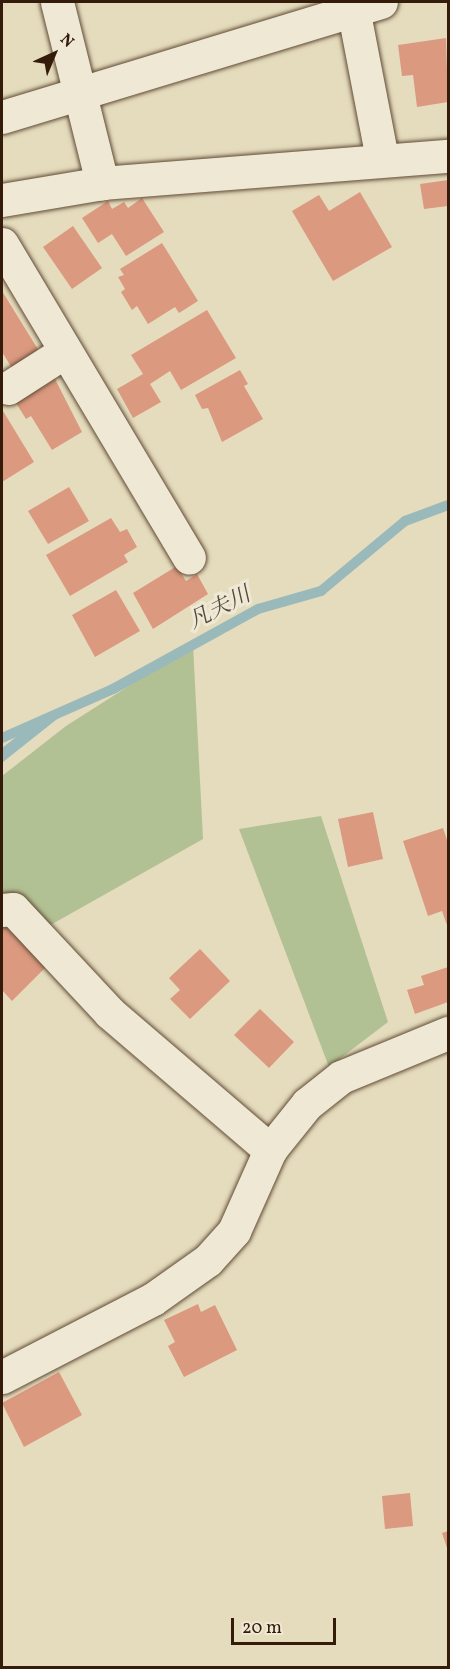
<!DOCTYPE html>
<html>
<head>
<meta charset="utf-8">
<style>
  body { margin:0 }
  #map { position:relative; width:450px; height:1669px; overflow:hidden; background:#e5dcbd; font-family:Vollkorn,"Noto Serif JP",serif }
  div>[style] { position:absolute }
  [style*='--x'] { left:calc(var(--x)*1px); top:calc(var(--y)*1px); width:calc(var(--w)*1px); rotate:calc(var(--a)*1deg) }
  .green>* { inset:0; background:#b2c193 }
  .water>* { inset:0; background:#9ab9bb }
  .stream>* { height:10px; margin:-5px; padding:0 5px; transform-origin:5px; border-radius:5px; background:#9ab9bb }
  .building>* { inset:0; background:#db997f }
  .roads { filter:drop-shadow(0 0 2px #614b36) drop-shadow(0 0 2px #614b36) }
  .minor>* { height:33px; margin:-16.5px; padding:0 16.5px; transform-origin:16.5px; border-radius:16.5px; background:#eee8d4 }
  .tertiary>* { height:33px; margin:-16.5px; padding:0 16.5px; transform-origin:16.5px; border-radius:16.5px; background:#eee8d4 }
  span { translate:-50% -50%; white-space:nowrap; text-align:center; line-height:1.15; -webkit-text-stroke:6px #eee8d4; paint-order:stroke }
  .water-label { font-size:22px; color:#534a3e; font-style:italic }
  .frame { position:absolute; inset:0; border:3px solid #351b09; pointer-events:none }
  .north { position:absolute; left:24px; top:24px; width:60px; height:60px; -webkit-text-stroke:4px #eee8d4; paint-order:stroke; rotate:44deg; font-size:16px; font-weight:700; line-height:24px; text-align:center; color:#351b09 }
  .north::after { content:''; display:block; margin:auto; width:21px; height:27px; background:#351b09; clip-path:polygon(50% 0,100% 100%,50% 72%,0 100%) }
  .scale { position:absolute; left:231px; top:1618px; width:105px; height:27px; box-sizing:border-box; border:3px solid #351b09; border-top:0; padding-left:8px; font-size:18px; line-height:21px; white-space:nowrap; color:#351b09; -webkit-text-stroke:4px #eee8d4; paint-order:stroke }
</style>
</head>
<body>
<div id="map">
  <div class="green">
    <div style="clip-path:polygon(193px 645px,203px 839px,47px 927px,2px 905px,2px 776px,66px 726px)"></div>
    <div style="clip-path:polygon(321px 816px,388px 1022px,329px 1067px,239px 829px)"></div>
  </div>
  <div class="water">
    <div style="clip-path:polygon(71px 708px,3px 762px,2px 763px,2px 748px,33px 724px)"></div>
  </div>
  <div class="stream">
    <div style="--x:2;--y:738;--w:121;--a:-23.8"></div>
    <div style="--x:113;--y:689;--w:166;--a:-28.9"></div>
    <div style="--x:258;--y:609;--w:66;--a:-15.9"></div>
    <div style="--x:321;--y:591;--w:109;--a:-39.8"></div>
    <div style="--x:405;--y:521;--w:46;--a:-20.4"></div>
  </div>
  <div class="building">
    <div style="clip-path:polygon(446px 38px,448px 102px,417px 107px,413px 75px,402px 76px,398px 45px)"></div>
    <div style="clip-path:polygon(448px 180px,448px 206px,424px 209px,420px 184px)"></div>
    <div style="clip-path:polygon(360px 192px,392px 247px,333px 281px,292px 211px,319px 195px,329px 211px)"></div>
    <div style="clip-path:polygon(142px 198px,164px 232px,126px 256px,112px 234px,98px 243px,82px 218px,108px 201px,112px 209px,124px 202px,128px 208px)"></div>
    <div style="clip-path:polygon(73px 226px,102px 268px,72px 289px,43px 247px)"></div>
    <div style="clip-path:polygon(162px 243px,198px 301px,179px 313px,175px 307px,148px 324px,137px 306px,132px 310px,121px 292px,125px 289px,118px 277px,124px 275px,120px 269px)"></div>
    <div style="clip-path:polygon(2px 291px,39px 351px,12px 368px,2px 352px)"></div>
    <div style="clip-path:polygon(207px 310px,236px 358px,181px 390px,170px 371px,150px 384px,161px 402px,133px 418px,117px 389px,143px 374px,131px 355px)"></div>
    <div style="clip-path:polygon(240px 370px,248px 384px,244px 386px,263px 419px,222px 442px,208px 408px,202px 409px,195px 395px)"></div>
    <div style="clip-path:polygon(55px 379px,82px 432px,52px 450px,31px 416px,26px 419px,16px 403px)"></div>
    <div style="clip-path:polygon(3px 411px,34px 462px,2px 482px,2px 412px)"></div>
    <div style="clip-path:polygon(69px 487px,89px 521px,48px 544px,28px 511px)"></div>
    <div style="clip-path:polygon(111px 518px,120px 532px,127px 529px,137px 547px,124px 555px,128px 562px,70px 596px,46px 555px)"></div>
    <div style="clip-path:polygon(177px 566px,186px 581px,197px 574px,208px 594px,153px 629px,133px 593px)"></div>
    <div style="clip-path:polygon(116px 590px,140px 631px,95px 657px,72px 615px)"></div>
    <div style="clip-path:polygon(373px 812px,383px 859px,348px 867px,338px 819px)"></div>
    <div style="clip-path:polygon(443px 828px,448px 843px,448px 928px,442px 911px,428px 916px,403px 841px)"></div>
    <div style="clip-path:polygon(2px 920px,47px 966px,12px 1001px,2px 990px)"></div>
    <div style="clip-path:polygon(200px 949px,230px 981px,190px 1019px,170px 999px,180px 990px,169px 978px)"></div>
    <div style="clip-path:polygon(448px 967px,448px 1002px,415px 1014px,407px 990px,424px 985px,421px 976px)"></div>
    <div style="clip-path:polygon(260px 1009px,294px 1042px,269px 1068px,234px 1035px)"></div>
    <div style="clip-path:polygon(198px 1304px,201px 1312px,215px 1305px,237px 1350px,184px 1377px,168px 1346px,175px 1342px,164px 1320px)"></div>
    <div style="clip-path:polygon(59px 1372px,82px 1415px,24px 1447px,2px 1403px)"></div>
    <div style="clip-path:polygon(410px 1493px,413px 1526px,385px 1529px,382px 1496px)"></div>
    <div style="clip-path:polygon(448px 1531px,448px 1551px,442px 1533px)"></div>
  </div>
  <div class="roads">
    <div class="minor">
      <div style="--x:57;--y:2;--w:187;--a:76"></div>
      <div style="--x:353;--y:8;--w:154;--a:79.1"></div>
      <div style="--x:2;--y:200;--w:101;--a:-9.6"></div>
      <div style="--x:102;--y:183;--w:347;--a:-4.5"></div>
      <div style="--x:2;--y:244;--w:365;--a:59.2"></div>
      <div style="--x:8;--y:388;--w:67;--a:-32.7"></div>
      <div style="--x:2;--y:910;--w:11;--a:-5"></div>
      <div style="--x:13;--y:909;--w:142;--a:47"></div>
      <div style="--x:110;--y:1013;--w:211;--a:40.6"></div>
      <div style="--x:2;--y:1377;--w:170;--a:-27.3"></div>
      <div style="--x:153;--y:1299;--w:67;--a:-35.3"></div>
      <div style="--x:208;--y:1260;--w:39;--a:-48"></div>
      <div style="--x:234;--y:1231;--w:89;--a:-66"></div>
      <div style="--x:270;--y:1150;--w:59;--a:-51.2"></div>
      <div style="--x:307;--y:1104;--w:43;--a:-38.5"></div>
      <div style="--x:341;--y:1077;--w:116;--a:-22.4"></div>
    </div>
    <div class="tertiary">
      <div style="--x:2;--y:117;--w:396;--a:-16.9"></div>
    </div>
  </div>
  <div class="water-label">
    <span style="left:220px;top:609px;rotate:-27deg">凡夫川</span>
  </div>
  <div class="frame"></div>
  <div class="north">N</div>
  <div class="scale">20 m</div>
</div>
</body>
</html>
